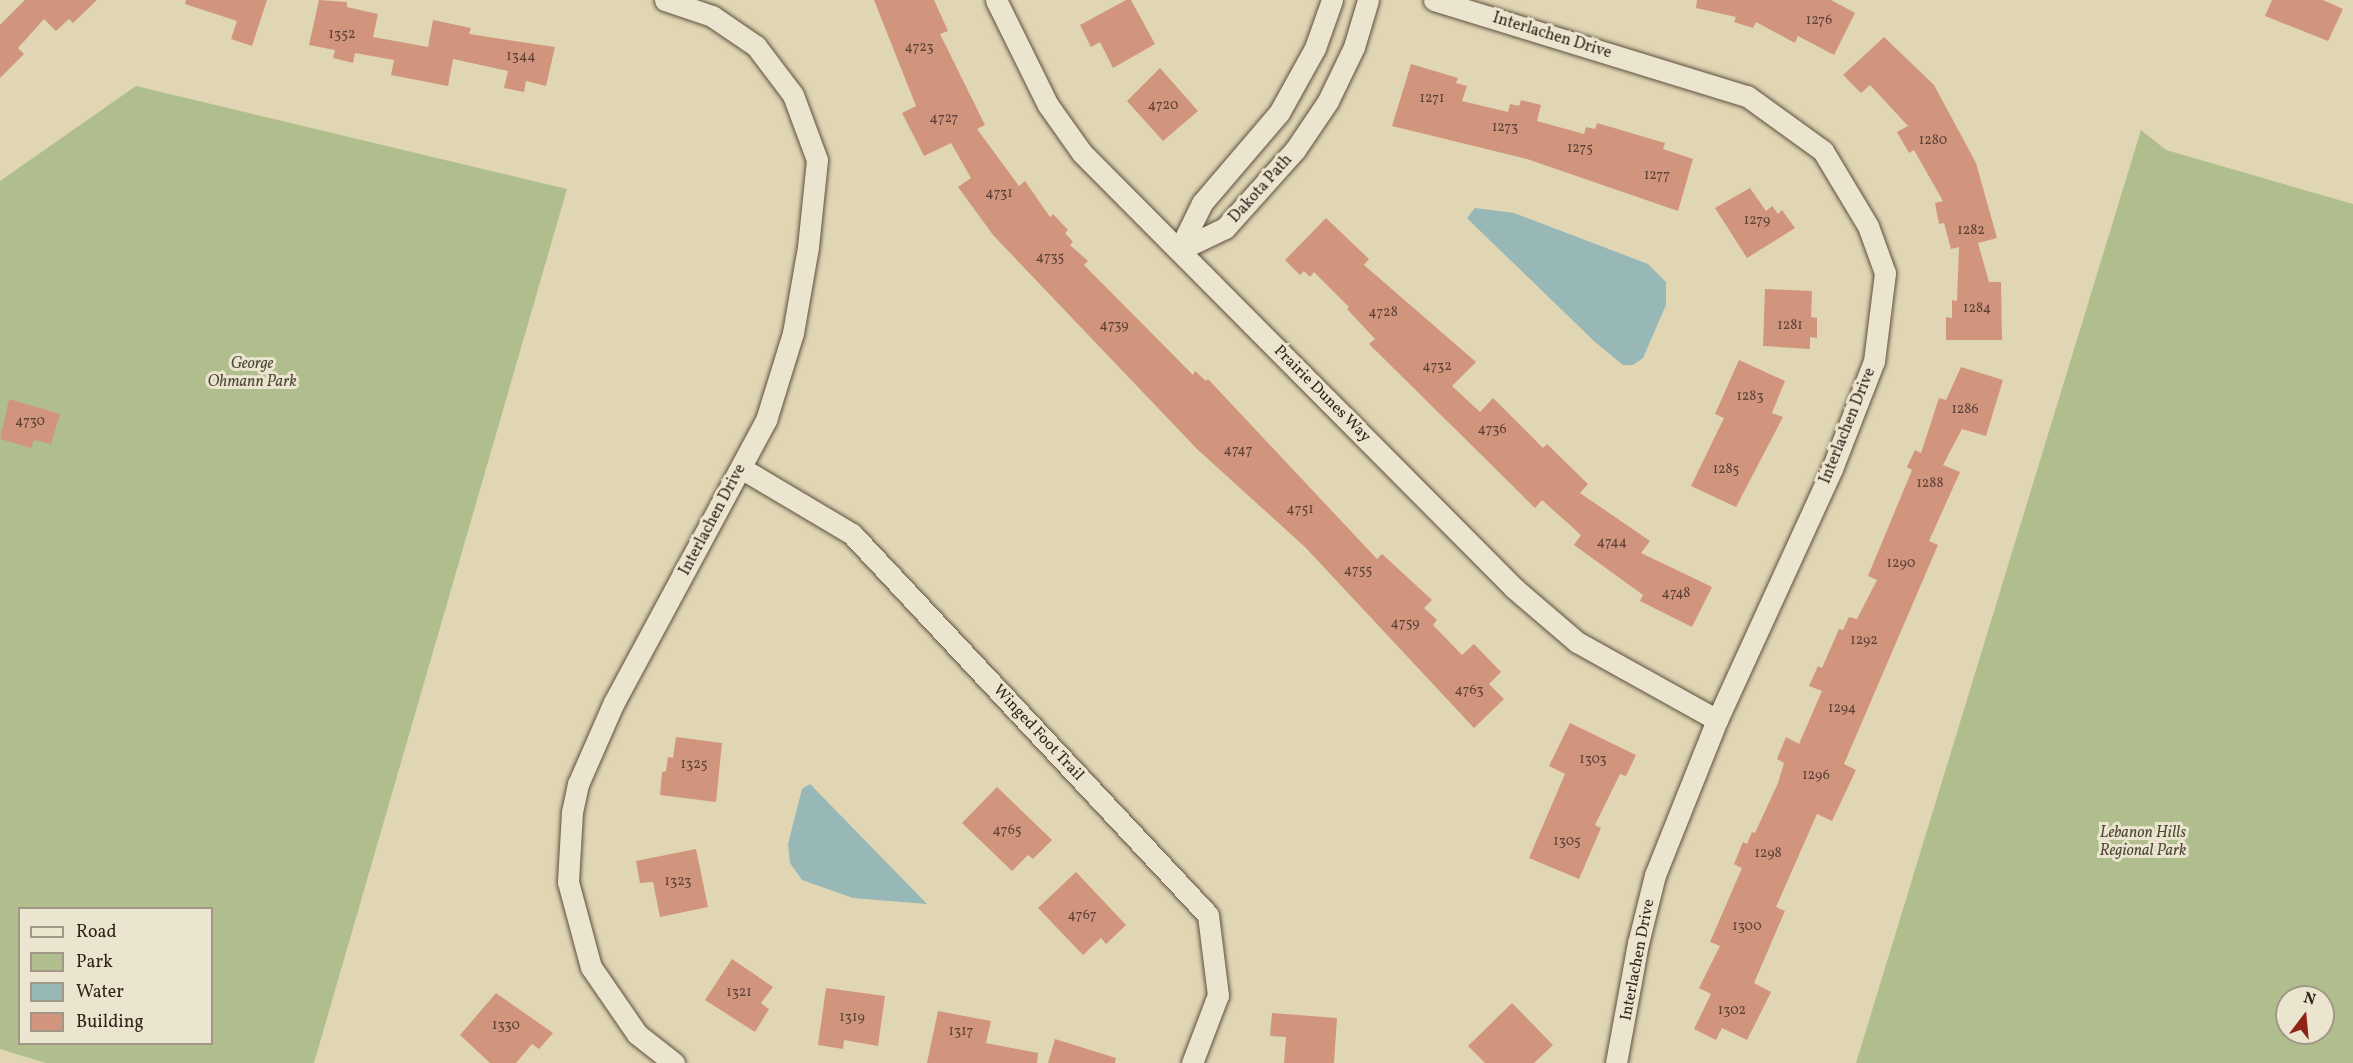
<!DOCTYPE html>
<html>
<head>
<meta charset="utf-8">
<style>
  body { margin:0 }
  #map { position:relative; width:2353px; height:1063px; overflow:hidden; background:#e0d6b3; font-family:Vollkorn,serif }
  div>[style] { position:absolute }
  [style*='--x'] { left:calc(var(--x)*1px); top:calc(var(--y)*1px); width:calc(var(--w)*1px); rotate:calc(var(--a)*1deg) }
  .green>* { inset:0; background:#b0be8e }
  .water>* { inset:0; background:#98b7b7 }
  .building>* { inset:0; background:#d1957e }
  .roads { filter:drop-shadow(0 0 2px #5e5042) drop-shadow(0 0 2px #5e5042) }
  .minor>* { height:21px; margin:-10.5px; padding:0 10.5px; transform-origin:10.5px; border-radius:10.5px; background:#ebe4ce }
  span { translate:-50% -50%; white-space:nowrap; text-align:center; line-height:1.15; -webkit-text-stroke:6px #ebe4ce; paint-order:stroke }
  .number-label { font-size:14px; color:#5a4035 }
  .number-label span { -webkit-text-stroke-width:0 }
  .street-label { font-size:16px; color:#33231d }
  .park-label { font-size:16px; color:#524a39; font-style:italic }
  .legend { position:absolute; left:18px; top:907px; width:195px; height:138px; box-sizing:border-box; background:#ebe4ce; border:2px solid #a19787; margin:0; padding:8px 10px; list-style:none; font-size:18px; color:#33231d }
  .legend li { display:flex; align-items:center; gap:12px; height:30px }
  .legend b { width:30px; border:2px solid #a19787 }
  .north { position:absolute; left:2275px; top:985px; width:60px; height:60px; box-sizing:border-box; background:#ebe4ce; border:2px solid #a19787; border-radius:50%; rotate:16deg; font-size:16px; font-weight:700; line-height:24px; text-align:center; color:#33231d }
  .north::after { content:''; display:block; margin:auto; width:21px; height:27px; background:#8f2418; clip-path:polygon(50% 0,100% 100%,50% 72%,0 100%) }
</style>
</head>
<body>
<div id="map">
  <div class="green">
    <div style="clip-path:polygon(evenodd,136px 86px,567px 189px,314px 1063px,46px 1063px,0 1049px,0 181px,136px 86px,20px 908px,212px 908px,212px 1044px,20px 1044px,20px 908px)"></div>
    <div style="clip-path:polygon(evenodd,2141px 130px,2166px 150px,2353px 204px,2353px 1063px,1856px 1063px,2141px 130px,2287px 997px,2323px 997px,2323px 1033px,2287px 1033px,2287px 997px)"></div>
  </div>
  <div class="water">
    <div style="clip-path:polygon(1475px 208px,1514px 213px,1648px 264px,1666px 282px,1666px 305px,1643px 358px,1633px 365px,1623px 365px,1595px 342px,1475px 226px,1467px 218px)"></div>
    <div style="clip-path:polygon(810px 784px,927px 904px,853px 898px,802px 880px,790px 863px,788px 844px,802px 789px)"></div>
  </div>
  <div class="building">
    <div style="clip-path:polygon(25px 0,97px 0,73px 23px,69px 19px,56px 31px,44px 19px,18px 48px,24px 54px,0 78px,0 25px)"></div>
    <div style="clip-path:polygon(186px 0,267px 0,252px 46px,231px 39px,237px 21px,185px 4px)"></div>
    <div style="clip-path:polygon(319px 0,347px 2px,347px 7px,378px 14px,373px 37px,428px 47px,433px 20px,471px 28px,469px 34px,555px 47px,546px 86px,526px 81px,524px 92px,504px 88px,508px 71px,453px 59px,448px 86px,391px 75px,394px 60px,355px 53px,353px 63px,333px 58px,335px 50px,309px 45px)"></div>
    <div style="clip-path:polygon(874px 0,934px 0,948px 31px,940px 34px,985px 125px,977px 129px,1019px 186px,1025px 181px,1050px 217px,1053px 214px,1068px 230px,1065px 233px,1073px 242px,1070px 245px,1088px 261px,1084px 265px,1193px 375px,1195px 371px,1206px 381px,1208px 379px,1377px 559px,1382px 554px,1432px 600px,1424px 608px,1437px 620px,1433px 625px,1462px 655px,1474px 644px,1501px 672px,1489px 684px,1504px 699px,1474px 728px,1305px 547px,1197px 449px,993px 235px,958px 187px,971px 178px,951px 143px,924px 156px,902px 113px,916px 106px)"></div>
    <div style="clip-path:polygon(1126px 0,1131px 0,1155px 44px,1113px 68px,1100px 42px,1091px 47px,1080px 25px)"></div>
    <div style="clip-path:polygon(1697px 0,1831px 0,1855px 13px,1834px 55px,1798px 36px,1795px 43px,1756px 22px,1753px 28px,1734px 22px,1736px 17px,1696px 8px)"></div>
    <div style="clip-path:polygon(2272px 0,2323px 0,2343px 9px,2328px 41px,2265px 16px)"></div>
    <div style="clip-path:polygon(1884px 37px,1934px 85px,1976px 163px,1997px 238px,1978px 243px,1989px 282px,2001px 282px,2002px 340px,1946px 340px,1946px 317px,1952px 318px,1952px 300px,1957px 301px,1959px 247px,1951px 249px,1944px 223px,1939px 224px,1935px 203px,1943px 201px,1914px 150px,1909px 153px,1897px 132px,1908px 126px,1870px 85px,1861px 93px,1843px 75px)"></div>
    <div style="clip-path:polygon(1411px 64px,1458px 78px,1456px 83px,1467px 86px,1462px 101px,1508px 112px,1510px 104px,1519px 106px,1521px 100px,1541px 105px,1537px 121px,1584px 134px,1586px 127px,1595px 129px,1597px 123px,1665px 143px,1663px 149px,1693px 159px,1678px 211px,1527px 159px,1392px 126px)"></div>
    <div style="clip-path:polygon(1160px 68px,1198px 111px,1163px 141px,1127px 101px)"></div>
    <div style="clip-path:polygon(1750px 188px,1766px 211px,1772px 206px,1778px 214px,1782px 210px,1795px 228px,1747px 258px,1715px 208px)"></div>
    <div style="clip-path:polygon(1326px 218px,1369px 259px,1364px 265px,1476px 362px,1452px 386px,1480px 412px,1493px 398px,1543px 448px,1547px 444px,1588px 484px,1580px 493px,1650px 541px,1641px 553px,1712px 587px,1692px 627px,1640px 601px,1643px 595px,1574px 545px,1581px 535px,1542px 500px,1535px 508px,1369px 344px,1375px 339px,1347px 309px,1349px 307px,1314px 272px,1310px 277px,1304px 271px,1300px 275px,1285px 260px)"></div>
    <div style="clip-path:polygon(1765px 289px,1812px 291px,1811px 317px,1817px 318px,1817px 338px,1810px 337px,1810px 349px,1763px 346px)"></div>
    <div style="clip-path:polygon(1739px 360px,1785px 381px,1772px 413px,1783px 417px,1736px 507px,1691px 486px,1724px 418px,1715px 414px)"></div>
    <div style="clip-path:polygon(1961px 367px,2003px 380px,1986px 436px,1962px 429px,1943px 465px,1960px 472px,1929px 541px,1938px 545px,1844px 764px,1856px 770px,1832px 821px,1817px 814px,1776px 907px,1785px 911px,1754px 983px,1771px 992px,1747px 1040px,1722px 1028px,1716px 1040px,1694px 1029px,1711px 994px,1699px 988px,1720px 946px,1710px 942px,1742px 868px,1734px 864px,1743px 842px,1747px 844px,1752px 832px,1755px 833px,1778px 783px,1784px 763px,1777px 759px,1786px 737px,1799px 744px,1822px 691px,1809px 686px,1818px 666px,1822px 668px,1839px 629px,1843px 630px,1849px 617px,1857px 619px,1877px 580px,1868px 576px,1912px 470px,1907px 467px,1915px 450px,1921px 453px,1939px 398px,1946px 400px)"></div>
    <div style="clip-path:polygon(9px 399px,60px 414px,51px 444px,34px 440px,31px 448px,0 439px)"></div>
    <div style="clip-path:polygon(1570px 723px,1636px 755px,1626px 776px,1620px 774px,1595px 825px,1601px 828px,1579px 879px,1529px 858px,1565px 774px,1549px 766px)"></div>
    <div style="clip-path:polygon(676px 737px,722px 743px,716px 802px,660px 795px,662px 772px,666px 771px,668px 757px,673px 758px)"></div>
    <div style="clip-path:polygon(997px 787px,1052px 840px,1033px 859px,1028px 855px,1012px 871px,962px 823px)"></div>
    <div style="clip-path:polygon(696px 849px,708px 907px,660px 917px,653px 882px,640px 883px,636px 861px)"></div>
    <div style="clip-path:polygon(1076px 872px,1126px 925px,1106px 944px,1101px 938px,1083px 955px,1038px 908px)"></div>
    <div style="clip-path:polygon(732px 959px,773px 987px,761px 1003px,769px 1009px,755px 1032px,705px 1000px)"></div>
    <div style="clip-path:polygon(826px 988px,885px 996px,878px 1046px,844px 1040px,843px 1049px,818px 1045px)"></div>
    <div style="clip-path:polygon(496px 993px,553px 1033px,539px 1049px,532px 1044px,516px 1063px,490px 1063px,460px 1035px)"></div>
    <div style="clip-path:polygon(1512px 1003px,1553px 1045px,1534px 1063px,1485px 1063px,1468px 1046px)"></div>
    <div style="clip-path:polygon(938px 1011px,991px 1021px,986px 1043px,1038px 1053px,1037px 1063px,927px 1063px)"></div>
    <div style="clip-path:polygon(1272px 1013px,1337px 1018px,1334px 1063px,1284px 1063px,1286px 1037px,1270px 1036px)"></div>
    <div style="clip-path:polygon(1055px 1039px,1116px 1058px,1115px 1063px,1048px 1063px)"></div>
  </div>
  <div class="roads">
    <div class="minor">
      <div style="--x:665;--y:0;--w:50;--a:18.8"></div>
      <div style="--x:712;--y:16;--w:53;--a:34.3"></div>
      <div style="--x:756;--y:46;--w:61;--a:52.9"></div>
      <div style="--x:793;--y:95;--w:69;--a:69.7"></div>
      <div style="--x:817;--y:160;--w:87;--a:95.9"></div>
      <div style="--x:808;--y:247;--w:87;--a:99.9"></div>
      <div style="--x:793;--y:333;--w:91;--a:107.2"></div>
      <div style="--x:766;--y:420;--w:320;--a:118.3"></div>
      <div style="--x:614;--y:702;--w:90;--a:113.7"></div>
      <div style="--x:578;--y:784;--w:29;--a:102"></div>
      <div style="--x:572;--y:812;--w:70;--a:93.3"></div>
      <div style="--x:568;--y:882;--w:88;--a:74.9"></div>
      <div style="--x:591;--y:967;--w:81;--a:55.5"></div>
      <div style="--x:637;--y:1034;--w:47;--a:38.1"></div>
      <div style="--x:996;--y:0;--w:117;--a:63.7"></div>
      <div style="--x:1048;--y:105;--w:59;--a:54.7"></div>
      <div style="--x:1082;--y:153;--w:613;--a:45.2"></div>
      <div style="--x:1514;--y:588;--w:83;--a:40.6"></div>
      <div style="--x:1577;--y:642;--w:160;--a:29.1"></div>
      <div style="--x:1434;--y:0;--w:327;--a:17.1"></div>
      <div style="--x:1747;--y:96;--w:94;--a:35.9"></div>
      <div style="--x:1823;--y:151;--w:87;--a:59"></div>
      <div style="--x:1868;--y:226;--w:50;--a:70.1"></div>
      <div style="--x:1885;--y:273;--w:89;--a:97.1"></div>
      <div style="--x:1874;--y:361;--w:116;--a:111.3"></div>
      <div style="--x:1832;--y:469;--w:276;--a:114.6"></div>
      <div style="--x:1717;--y:720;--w:167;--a:111.8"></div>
      <div style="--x:1655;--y:875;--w:70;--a:104"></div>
      <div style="--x:1638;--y:943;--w:122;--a:100.4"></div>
      <div style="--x:1179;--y:250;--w:51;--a:-25.6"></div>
      <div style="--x:1225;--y:228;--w:105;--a:-48.1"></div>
      <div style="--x:1295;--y:150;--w:59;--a:-56"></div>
      <div style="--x:1328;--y:101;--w:60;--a:-64.3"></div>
      <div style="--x:1354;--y:47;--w:49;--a:-73.4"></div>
      <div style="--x:1179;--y:250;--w:52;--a:-63.9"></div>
      <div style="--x:1202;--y:203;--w:118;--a:-49.5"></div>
      <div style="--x:1279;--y:113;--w:74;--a:-61"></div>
      <div style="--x:1315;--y:48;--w:51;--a:-70.5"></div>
      <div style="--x:741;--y:468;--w:129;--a:30.7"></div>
      <div style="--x:852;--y:534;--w:521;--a:46.94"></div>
      <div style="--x:1208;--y:915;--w:81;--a:82.9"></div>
      <div style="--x:1218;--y:995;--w:73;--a:110.9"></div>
    </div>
  </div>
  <div class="number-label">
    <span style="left:1819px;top:21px">1276</span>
    <span style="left:342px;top:35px">1352</span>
    <span style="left:919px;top:48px">4723</span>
    <span style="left:521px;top:57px">1344</span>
    <span style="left:1432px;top:99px">1271</span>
    <span style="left:1163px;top:106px">4720</span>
    <span style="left:944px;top:119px">4727</span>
    <span style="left:1505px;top:128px">1273</span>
    <span style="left:1933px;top:141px">1280</span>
    <span style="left:1580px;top:149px">1275</span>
    <span style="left:1657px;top:176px">1277</span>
    <span style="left:999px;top:194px">4731</span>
    <span style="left:1757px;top:221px">1279</span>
    <span style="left:1971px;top:231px">1282</span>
    <span style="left:1050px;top:258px">4735</span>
    <span style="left:1977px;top:309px">1284</span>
    <span style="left:1383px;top:313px">4728</span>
    <span style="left:1114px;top:326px">4739</span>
    <span style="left:1790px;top:326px">1281</span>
    <span style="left:1437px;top:367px">4732</span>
    <span style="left:1750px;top:397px">1283</span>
    <span style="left:1965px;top:410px">1286</span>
    <span style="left:30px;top:422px">4730</span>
    <span style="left:1492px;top:430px">4736</span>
    <span style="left:1238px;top:451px">4747</span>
    <span style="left:1726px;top:470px">1285</span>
    <span style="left:1930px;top:484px">1288</span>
    <span style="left:1300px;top:510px">4751</span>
    <span style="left:1612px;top:543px">4744</span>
    <span style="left:1901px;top:564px">1290</span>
    <span style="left:1358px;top:571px">4755</span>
    <span style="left:1676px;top:594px">4748</span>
    <span style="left:1405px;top:624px">4759</span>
    <span style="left:1864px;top:641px">1292</span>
    <span style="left:1469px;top:691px">4763</span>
    <span style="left:1842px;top:709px">1294</span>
    <span style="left:1593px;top:760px">1303</span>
    <span style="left:694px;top:765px">1325</span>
    <span style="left:1816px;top:776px">1296</span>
    <span style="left:1007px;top:831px">4765</span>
    <span style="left:1567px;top:842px">1305</span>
    <span style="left:1768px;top:854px">1298</span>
    <span style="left:678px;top:882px">1323</span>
    <span style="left:1082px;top:916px">4767</span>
    <span style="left:1747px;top:927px">1300</span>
    <span style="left:739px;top:993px">1321</span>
    <span style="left:1732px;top:1011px">1302</span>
    <span style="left:852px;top:1018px">1319</span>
    <span style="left:506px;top:1026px">1330</span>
    <span style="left:961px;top:1032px">1317</span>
  </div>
  <div class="street-label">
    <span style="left:1552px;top:36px;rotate:17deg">Interlachen Drive</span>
    <span style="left:1261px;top:189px;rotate:-48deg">Dakota Path</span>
    <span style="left:1322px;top:394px;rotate:45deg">Prairie Dunes Way</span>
    <span style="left:1848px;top:426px;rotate:-68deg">Interlachen Drive</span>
    <span style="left:713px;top:520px;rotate:-62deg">Interlachen Drive</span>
    <span style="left:1038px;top:733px;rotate:47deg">Winged Foot Trail</span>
    <span style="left:1638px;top:960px;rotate:-79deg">Interlachen Drive</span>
  </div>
  <div class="park-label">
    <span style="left:252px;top:373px">George<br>Ohmann Park</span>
    <span style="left:2143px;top:842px">Lebanon Hills<br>Regional Park</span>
  </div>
  <ul class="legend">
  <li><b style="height:8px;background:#ebe4ce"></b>Road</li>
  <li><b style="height:16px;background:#b0be8e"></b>Park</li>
  <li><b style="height:16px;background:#98b7b7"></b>Water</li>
  <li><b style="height:16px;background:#d1957e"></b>Building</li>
  </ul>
  <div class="north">N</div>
</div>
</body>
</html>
